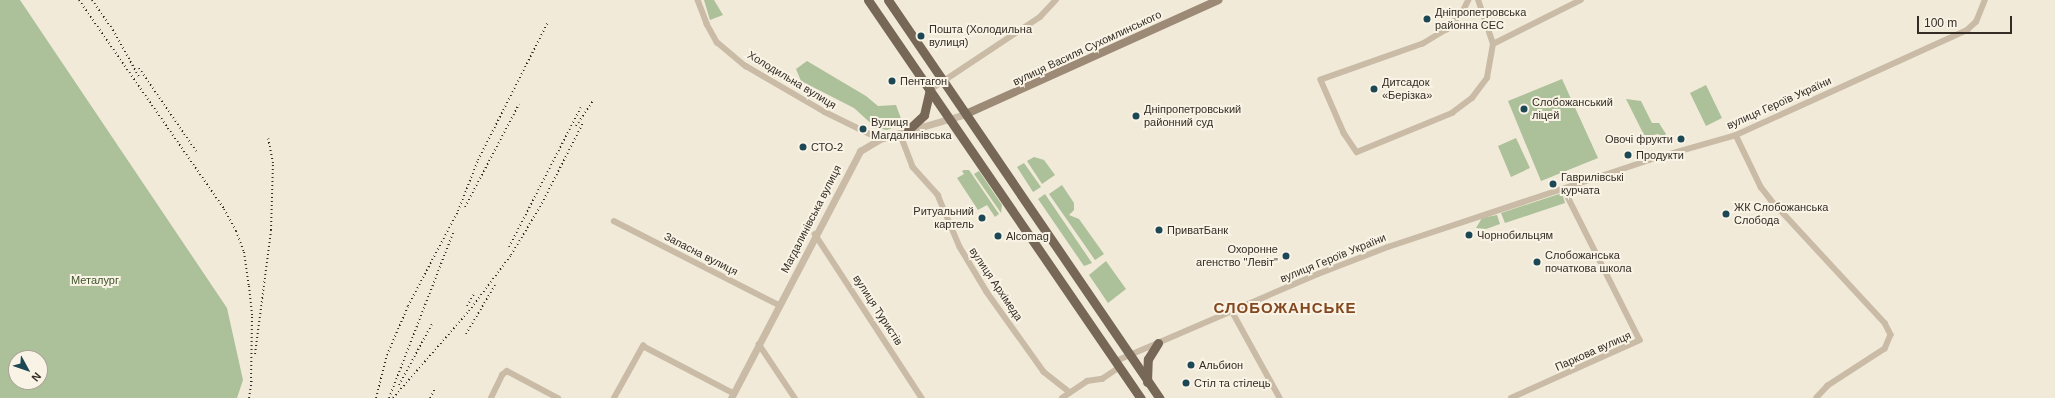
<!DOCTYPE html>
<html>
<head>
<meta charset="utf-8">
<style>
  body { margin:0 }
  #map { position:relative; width:2055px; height:398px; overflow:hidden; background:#f1ead9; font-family:Helvetica,sans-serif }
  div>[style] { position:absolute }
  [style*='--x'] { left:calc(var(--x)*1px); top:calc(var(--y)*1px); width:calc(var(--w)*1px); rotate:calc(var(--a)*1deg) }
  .green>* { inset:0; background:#acc099 }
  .minor>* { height:5.5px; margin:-2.75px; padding:0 2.75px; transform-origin:2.75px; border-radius:2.75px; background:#c9bba5 }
  .tertiary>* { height:7px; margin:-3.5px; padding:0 3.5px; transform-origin:3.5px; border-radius:3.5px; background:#c9bba5 }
  .secondary>* { height:8px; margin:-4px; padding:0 4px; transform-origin:4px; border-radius:4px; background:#9c8a76 }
  .primary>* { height:9px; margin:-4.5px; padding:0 4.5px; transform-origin:4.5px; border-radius:4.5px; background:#776757 }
  .rail>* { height:2px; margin-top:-1px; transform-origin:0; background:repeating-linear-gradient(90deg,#342d26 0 1px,transparent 0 4px) }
  .dots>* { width:11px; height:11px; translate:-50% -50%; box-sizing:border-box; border:2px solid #f9f3e5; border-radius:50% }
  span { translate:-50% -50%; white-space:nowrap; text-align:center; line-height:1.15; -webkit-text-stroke:4px #f9f3e5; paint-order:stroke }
  .poi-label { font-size:11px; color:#342d26 }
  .left { translate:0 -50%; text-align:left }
  .right { translate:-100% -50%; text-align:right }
  .street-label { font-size:11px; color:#342d26 }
  .park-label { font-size:11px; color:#3d532a }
  .district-label { font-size:15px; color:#834820; font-weight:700; letter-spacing:1px }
  .north { position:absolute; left:8px; top:350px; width:40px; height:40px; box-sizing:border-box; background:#f9f3e5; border:1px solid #aaa499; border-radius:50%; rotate:130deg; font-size:11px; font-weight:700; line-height:16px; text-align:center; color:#342d26 }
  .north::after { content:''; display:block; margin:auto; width:14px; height:18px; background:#1c4856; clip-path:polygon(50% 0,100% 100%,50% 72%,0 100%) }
  .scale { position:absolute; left:1917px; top:16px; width:95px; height:18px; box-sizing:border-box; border:2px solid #342d26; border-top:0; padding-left:5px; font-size:12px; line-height:14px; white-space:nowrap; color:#342d26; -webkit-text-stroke:3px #f9f3e5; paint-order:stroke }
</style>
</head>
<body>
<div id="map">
  <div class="green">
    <div style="clip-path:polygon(evenodd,0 0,20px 0,227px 308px,243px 380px,237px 398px,0 398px,0 0,16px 358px,40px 358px,40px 382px,16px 382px,16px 358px)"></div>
    <div style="clip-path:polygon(704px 0,714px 0,723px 15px,710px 20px)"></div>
    <div style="clip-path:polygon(807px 61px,866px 96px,878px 106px,896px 105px,903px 124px,887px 130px,876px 128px,854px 108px,801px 81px,796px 69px)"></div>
    <div style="clip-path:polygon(1562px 79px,1598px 158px,1541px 181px,1508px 101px)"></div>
    <div style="clip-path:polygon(1706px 85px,1722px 118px,1706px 126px,1690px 93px)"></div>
    <div style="clip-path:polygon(1626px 99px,1641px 101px,1652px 123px,1659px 123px,1666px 134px,1662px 137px,1658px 134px,1645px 137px)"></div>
    <div style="clip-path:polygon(1516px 138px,1530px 168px,1511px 177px,1498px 146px)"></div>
    <div style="clip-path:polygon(1034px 157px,1044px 160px,1055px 175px,1042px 184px,1027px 161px)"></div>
    <div style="clip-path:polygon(1024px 163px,1041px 187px,1033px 192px,1017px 167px)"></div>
    <div style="clip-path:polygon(964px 170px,969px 170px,999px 214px,995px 217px,987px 205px,978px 210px,957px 178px,964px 174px,962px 171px)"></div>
    <div style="clip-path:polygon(979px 171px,1002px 205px,1001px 213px,974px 174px)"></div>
    <div style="clip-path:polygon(1062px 185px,1074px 203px,1074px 210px,1069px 215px,1079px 219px,1104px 254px,1095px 260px,1049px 194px)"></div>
    <div style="clip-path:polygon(1562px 193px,1565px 203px,1505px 223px,1501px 213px)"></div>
    <div style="clip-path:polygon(1045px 194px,1092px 263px,1084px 266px,1038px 199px)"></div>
    <div style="clip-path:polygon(1497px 215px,1500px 224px,1486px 229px,1476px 228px,1482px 218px)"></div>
    <div style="clip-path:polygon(1106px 261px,1126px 289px,1108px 303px,1089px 275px)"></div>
  </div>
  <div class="minor">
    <div style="--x:698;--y:0;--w:26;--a:69"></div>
    <div style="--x:707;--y:24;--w:21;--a:61"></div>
    <div style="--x:717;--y:42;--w:38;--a:40"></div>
    <div style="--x:746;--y:66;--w:91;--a:30.2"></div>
    <div style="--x:825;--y:112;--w:61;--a:26.1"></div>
    <div style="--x:1469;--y:0;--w:13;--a:117"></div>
    <div style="--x:1463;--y:12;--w:23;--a:131"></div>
    <div style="--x:1448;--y:29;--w:29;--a:149"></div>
    <div style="--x:1423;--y:44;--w:108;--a:160.6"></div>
    <div style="--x:1321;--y:80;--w:58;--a:66.5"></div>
    <div style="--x:1344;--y:133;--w:23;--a:56"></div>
    <div style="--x:1357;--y:152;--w:103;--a:-22.3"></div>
    <div style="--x:1452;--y:113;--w:25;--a:-37"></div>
    <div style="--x:1472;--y:98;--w:25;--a:-53"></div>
    <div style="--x:1487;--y:78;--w:35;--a:-80"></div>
    <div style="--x:1493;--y:44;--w:46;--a:-108.8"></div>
    <div style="--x:1493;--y:44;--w:98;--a:-26.6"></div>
    <div style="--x:930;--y:90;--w:132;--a:-33.6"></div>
    <div style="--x:1040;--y:17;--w:23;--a:-47"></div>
    <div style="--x:900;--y:133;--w:36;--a:69"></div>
    <div style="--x:913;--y:167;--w:38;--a:48"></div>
    <div style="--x:938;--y:195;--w:56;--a:67.1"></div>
    <div style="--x:960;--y:247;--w:52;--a:59"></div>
    <div style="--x:987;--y:292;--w:98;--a:54.5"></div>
    <div style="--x:1044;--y:372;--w:33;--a:38"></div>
    <div style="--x:1736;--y:135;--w:58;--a:64.3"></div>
    <div style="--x:1761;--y:187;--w:16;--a:52"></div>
    <div style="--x:1771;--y:200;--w:168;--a:47.2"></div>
    <div style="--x:1885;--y:323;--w:13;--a:63"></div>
    <div style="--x:1891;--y:335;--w:15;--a:113"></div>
    <div style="--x:1885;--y:349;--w:68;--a:147"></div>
    <div style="--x:1828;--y:386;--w:16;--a:133"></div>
    <div style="--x:1564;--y:189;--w:169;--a:63.3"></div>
    <div style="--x:614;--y:221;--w:185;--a:27"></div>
    <div style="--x:815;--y:234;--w:196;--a:56.9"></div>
    <div style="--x:1232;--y:311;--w:99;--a:61.1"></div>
    <div style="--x:759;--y:344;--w:65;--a:56.3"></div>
    <div style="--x:1116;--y:361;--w:220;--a:-23.3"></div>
    <div style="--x:1318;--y:274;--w:75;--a:-21.1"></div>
    <div style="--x:1388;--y:247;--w:275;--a:-18.4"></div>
    <div style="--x:1649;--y:160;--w:91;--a:-16"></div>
    <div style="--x:1736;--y:135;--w:254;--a:-24.4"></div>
    <div style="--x:1967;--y:30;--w:12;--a:-42"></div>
    <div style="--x:1976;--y:22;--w:24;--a:-68"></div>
    <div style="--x:491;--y:398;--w:25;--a:-64"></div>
    <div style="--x:502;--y:375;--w:6;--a:-39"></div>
    <div style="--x:507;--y:371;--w:58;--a:27.9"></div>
    <div style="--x:614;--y:398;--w:60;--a:-60.9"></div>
    <div style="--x:643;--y:346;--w:102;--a:27.6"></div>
    <div style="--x:1062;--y:398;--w:30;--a:-34"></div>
    <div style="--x:1087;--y:381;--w:15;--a:-8"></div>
    <div style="--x:1102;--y:379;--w:22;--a:-34"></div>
    <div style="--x:1511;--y:398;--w:141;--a:-24.2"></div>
  </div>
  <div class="tertiary">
    <div style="--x:731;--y:398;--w:279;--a:-62.4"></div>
    <div style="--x:860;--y:151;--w:23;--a:-31"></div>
    <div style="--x:880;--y:139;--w:90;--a:-16.2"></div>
  </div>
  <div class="secondary">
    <div style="--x:966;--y:114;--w:277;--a:-24.3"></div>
  </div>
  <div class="primary">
    <div style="--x:868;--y:0;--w:483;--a:55.6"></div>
    <div style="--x:888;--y:0;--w:482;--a:55.7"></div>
    <div style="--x:908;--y:130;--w:22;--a:-43"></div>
    <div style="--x:924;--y:115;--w:26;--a:-77"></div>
    <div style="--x:1147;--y:382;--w:23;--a:-88"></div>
    <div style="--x:1148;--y:359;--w:19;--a:-58"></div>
  </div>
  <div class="rail">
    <div style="--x:79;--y:0;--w:254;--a:55.2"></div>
    <div style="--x:224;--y:209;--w:25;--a:61"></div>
    <div style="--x:236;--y:231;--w:22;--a:69"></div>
    <div style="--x:244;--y:252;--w:34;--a:82"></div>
    <div style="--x:249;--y:286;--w:31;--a:84"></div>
    <div style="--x:252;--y:317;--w:65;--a:90.9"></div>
    <div style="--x:92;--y:0;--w:37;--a:55"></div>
    <div style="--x:113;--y:30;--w:54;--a:61"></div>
    <div style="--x:139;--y:68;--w:101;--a:55.5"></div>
    <div style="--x:576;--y:126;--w:30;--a:-56"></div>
    <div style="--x:465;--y:207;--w:116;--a:-62.3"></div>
    <div style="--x:509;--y:247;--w:157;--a:-62.8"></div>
    <div style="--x:467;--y:306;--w:16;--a:-60"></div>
    <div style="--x:466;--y:334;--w:57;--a:-59.4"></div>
    <div style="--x:255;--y:354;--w:125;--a:-82.6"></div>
    <div style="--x:271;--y:230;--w:67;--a:-88.3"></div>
    <div style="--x:273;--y:163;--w:25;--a:-101"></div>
    <div style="--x:399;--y:385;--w:69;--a:-61.6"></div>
    <div style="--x:249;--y:398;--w:20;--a:-81"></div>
    <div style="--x:376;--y:398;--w:44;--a:-75.7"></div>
    <div style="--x:387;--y:355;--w:53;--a:-66.8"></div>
    <div style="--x:408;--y:306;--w:107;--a:-62.2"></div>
    <div style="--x:458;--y:211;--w:55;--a:-68.6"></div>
    <div style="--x:478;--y:160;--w:153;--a:-63.1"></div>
    <div style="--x:389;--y:398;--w:180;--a:-68.8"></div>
    <div style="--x:393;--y:398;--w:116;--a:-48.9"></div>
    <div style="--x:469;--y:311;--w:70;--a:-53.1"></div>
    <div style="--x:511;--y:255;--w:56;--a:-58.9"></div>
    <div style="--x:540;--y:207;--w:94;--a:-62.9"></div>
    <div style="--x:430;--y:398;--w:10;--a:-61"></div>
  </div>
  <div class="dots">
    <div style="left:1427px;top:19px;background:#1c4856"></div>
    <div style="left:921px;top:36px;background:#1c4856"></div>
    <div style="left:892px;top:81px;background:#1c4856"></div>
    <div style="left:1374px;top:89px;background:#1c4856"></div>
    <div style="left:1524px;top:109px;background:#1c4856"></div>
    <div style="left:1136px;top:116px;background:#1c4856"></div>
    <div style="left:863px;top:129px;background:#1c4856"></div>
    <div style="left:1681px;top:139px;background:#1c4856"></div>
    <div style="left:803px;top:147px;background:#1c4856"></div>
    <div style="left:1628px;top:155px;background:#1c4856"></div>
    <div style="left:1553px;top:184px;background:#1c4856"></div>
    <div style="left:1726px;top:214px;background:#1c4856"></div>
    <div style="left:982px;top:218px;background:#1c4856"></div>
    <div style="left:1159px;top:230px;background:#1c4856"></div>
    <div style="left:1469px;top:235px;background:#1c4856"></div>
    <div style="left:998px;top:236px;background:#1c4856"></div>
    <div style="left:1286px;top:256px;background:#1c4856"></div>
    <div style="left:1537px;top:262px;background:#1c4856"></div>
    <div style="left:1191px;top:365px;background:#1c4856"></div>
    <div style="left:1186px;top:383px;background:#1c4856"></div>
  </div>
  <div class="poi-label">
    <span class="left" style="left:1435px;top:19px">Дніпропетровська<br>районна СЕС</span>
    <span class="left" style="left:929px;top:36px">Пошта (Холодильна<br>вулиця)</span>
    <span class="left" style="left:900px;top:81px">Пентагон</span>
    <span class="left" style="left:1382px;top:89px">Дитсадок<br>«Берізка»</span>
    <span class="left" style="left:1532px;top:109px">Слобожанський<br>ліцей</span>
    <span class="left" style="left:1144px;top:116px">Дніпропетровський<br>районний суд</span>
    <span class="left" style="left:871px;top:129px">Вулиця<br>Магдалинівська</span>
    <span class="right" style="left:1673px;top:139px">Овочі фрукти</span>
    <span class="left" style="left:811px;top:147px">СТО-2</span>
    <span class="left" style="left:1636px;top:155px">Продукти</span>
    <span class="left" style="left:1561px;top:184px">Гаврилівські<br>курчата</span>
    <span class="left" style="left:1734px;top:214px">ЖК Слобожанська<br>Слобода</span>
    <span class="right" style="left:974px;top:218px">Ритуальний<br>картель</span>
    <span class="left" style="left:1167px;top:230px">ПриватБанк</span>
    <span class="left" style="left:1477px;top:235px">Чорнобильцям</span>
    <span class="left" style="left:1006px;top:236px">Alcomag</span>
    <span class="right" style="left:1278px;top:256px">Охоронне<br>агенство "Левіт"</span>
    <span class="left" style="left:1545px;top:262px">Cлобожанська<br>початкова школа</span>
    <span class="left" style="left:1199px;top:365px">Альбион</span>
    <span class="left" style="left:1194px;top:383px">Стіл та стілець</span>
  </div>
  <div class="street-label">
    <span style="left:1087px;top:48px;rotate:-25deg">вулиця Василя Сухомлинського</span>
    <span style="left:792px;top:80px;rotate:31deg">Холодильна вулиця</span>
    <span style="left:1779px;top:103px;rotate:-24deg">вулиця Героїв України</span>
    <span style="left:811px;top:219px;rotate:-63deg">Магдалинівська вулиця</span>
    <span style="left:701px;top:254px;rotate:27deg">Запасна вулиця</span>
    <span style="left:1333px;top:258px;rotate:-22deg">вулиця Героїв України</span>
    <span style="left:996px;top:284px;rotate:56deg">вулиця Архімеда</span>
    <span style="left:878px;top:310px;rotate:57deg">вулиця Туристів</span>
    <span style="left:1593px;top:351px;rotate:-24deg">Паркова вулиця</span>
  </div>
  <div class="park-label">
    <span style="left:95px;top:280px">Металург</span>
  </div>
  <div class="district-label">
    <span style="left:1285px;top:308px">СЛОБОЖАНСЬКЕ</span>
  </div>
  <div class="north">N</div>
  <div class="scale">100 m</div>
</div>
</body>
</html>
